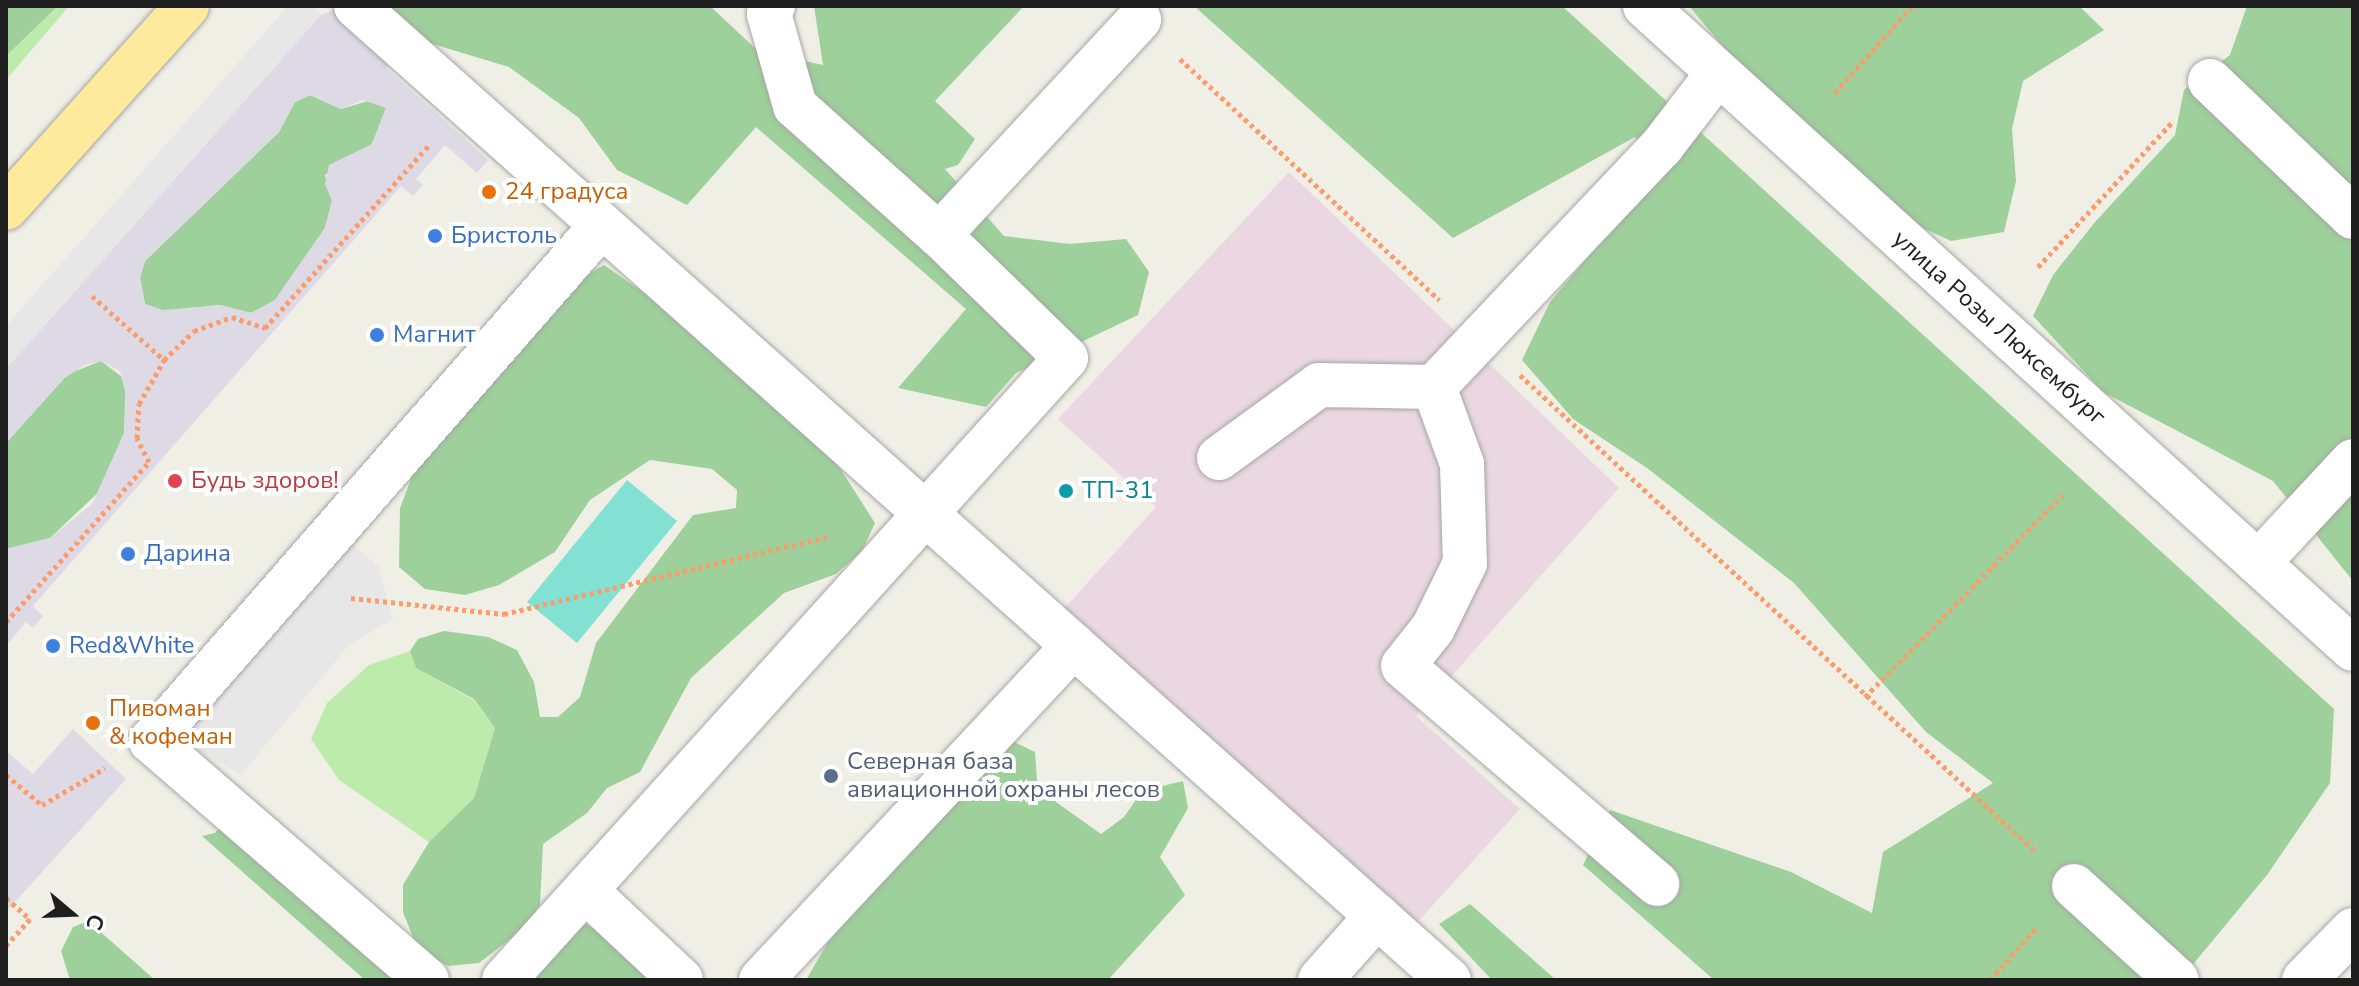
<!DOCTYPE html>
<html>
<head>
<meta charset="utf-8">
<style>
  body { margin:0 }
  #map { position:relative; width:2359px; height:986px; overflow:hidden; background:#f0efe6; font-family:"Nunito Sans",sans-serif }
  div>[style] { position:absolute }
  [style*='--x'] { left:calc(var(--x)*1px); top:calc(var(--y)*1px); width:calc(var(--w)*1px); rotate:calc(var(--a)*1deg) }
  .industrial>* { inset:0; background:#ead7e2 }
  .grass>* { inset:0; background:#bcebab }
  .forest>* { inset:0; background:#9dd09a }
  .pitch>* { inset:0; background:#82e1d2 }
  .parking>* { inset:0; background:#e7e7e7 }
  .plaza>* { inset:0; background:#dddae6 }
  .path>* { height:5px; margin-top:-2.5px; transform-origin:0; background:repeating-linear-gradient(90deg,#fd9b6a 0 4px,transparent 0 8px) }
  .roads { filter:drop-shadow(0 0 2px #a6a6a6) drop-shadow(0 0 2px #a6a6a6) }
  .minor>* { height:44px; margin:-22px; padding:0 22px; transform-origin:22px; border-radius:22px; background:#fff }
  .major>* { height:44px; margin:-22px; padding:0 22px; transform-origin:22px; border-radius:22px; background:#feea9d }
  .dots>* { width:22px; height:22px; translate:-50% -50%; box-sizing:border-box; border:4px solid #fff; border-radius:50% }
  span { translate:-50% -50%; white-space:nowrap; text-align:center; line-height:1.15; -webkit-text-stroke:8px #fff; paint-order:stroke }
  .food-label { font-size:24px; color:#c56008 }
  .left { translate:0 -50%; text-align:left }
  .shop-label { font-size:24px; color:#366cbe }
  .street-label { font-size:24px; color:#1f1f1f }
  .health-label { font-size:24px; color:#be3a42 }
  .culture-label { font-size:24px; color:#0d838f }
  .service-label { font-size:24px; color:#4e5e75 }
  .frame { position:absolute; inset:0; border:8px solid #1f1f1f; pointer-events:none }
  .north { position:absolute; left:32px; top:874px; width:80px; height:80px; -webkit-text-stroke:6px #fff; paint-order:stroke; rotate:109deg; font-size:22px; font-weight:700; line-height:32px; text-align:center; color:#1f1f1f }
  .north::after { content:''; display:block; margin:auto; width:28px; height:36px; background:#1f1f1f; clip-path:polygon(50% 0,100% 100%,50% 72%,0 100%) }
</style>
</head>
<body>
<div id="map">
  <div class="industrial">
    <div style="clip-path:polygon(1289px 172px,1619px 488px,1416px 716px,1520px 809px,1414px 926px,1063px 610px,1156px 507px,1058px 419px)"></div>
  </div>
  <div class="grass">
    <div style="clip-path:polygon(58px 6px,69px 6px,6px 80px,6px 56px)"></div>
    <div style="clip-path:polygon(410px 651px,416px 668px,474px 700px,495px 728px,474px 798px,429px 842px,339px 780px,311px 739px,327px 703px,369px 665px)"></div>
  </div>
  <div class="forest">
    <div style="clip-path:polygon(6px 6px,58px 6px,6px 56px)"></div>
    <div style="clip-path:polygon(389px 6px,710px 6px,757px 50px,823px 65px,814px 6px,1024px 6px,935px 101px,975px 139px,958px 165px,945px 169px,1004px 236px,1070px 244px,1126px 239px,1149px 272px,1138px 315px,1016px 373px,986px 407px,898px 388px,966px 309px,756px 127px,687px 205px,617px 170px,579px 118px,509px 67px,426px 42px,401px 24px)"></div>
    <div style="clip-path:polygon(1194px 6px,1562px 6px,2334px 709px,2330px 783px,2267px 875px,2180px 980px,1714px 980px,1583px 865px,1610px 810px,1791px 872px,1872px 913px,1883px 852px,1993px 783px,1926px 732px,1794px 583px,1647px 468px,1573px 419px,1522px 360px,1550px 302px,1658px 174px,1635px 137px,1453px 238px)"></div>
    <div style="clip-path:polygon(1689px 6px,2079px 6px,2104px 30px,2023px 81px,2012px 129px,2016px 181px,2004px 232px,1951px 241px,1901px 218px,1745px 73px)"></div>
    <div style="clip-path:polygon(2247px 6px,2353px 6px,2353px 581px,2273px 481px,2103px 392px,2033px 316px,2053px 275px,2095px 222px,2175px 135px,2184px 90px,2230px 55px)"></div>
    <div style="clip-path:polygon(310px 95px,341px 109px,371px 100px,386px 108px,372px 144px,325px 175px,332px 201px,325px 228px,275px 300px,251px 313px,220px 305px,163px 311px,145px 304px,140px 278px,145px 261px,279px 132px,295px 102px)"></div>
    <div style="clip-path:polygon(604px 265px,667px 309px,834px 459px,875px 523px,862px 551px,836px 574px,784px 593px,691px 678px,640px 772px,607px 788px,587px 813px,543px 844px,540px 905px,522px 930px,479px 963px,448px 966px,417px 948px,403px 912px,403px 885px,429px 842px,474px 798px,495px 728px,474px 699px,416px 668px,410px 651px,418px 639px,444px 631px,488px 637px,517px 650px,534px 682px,540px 717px,558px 717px,580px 697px,596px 643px,693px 515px,736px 508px,737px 490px,712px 469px,650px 460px,590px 500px,555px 552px,499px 585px,465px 595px,425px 589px,399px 567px,400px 508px,414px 471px,586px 275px)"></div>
    <div style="clip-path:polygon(101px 361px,126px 380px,124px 433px,103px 488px,50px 538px,6px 549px,6px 443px,68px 374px)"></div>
    <div style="clip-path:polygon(1010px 740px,1035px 752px,1037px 781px,1056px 802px,1101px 834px,1124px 817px,1142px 791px,1183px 781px,1188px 808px,1160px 857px,1185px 895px,1108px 980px,806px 980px,828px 942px)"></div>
    <div style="clip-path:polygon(224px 822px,415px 980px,365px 980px,202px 836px,215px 833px)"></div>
    <div style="clip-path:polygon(1470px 904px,1556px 980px,1492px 980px,1439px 924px)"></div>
    <div style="clip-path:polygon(88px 921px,155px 980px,70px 980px,61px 951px,73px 927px)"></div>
    <div style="clip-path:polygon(587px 925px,599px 931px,656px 980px,530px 980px,573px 926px)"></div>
  </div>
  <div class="pitch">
    <div style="clip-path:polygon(627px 480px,677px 521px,577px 643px,527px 602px)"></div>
  </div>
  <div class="parking">
    <div style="clip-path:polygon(288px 6px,310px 6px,321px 15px,6px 369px,6px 326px)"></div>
    <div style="clip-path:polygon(347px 540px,378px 566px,393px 619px,349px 645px,241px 775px,175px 737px)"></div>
  </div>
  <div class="plaza">
    <div style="clip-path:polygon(evenodd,341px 7px,396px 54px,386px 68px,488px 160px,477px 173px,445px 145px,416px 179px,423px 185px,413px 196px,401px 186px,33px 606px,43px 616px,33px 628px,26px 622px,6px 646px,6px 549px,50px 538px,92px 504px,124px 433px,126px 396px,120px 371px,101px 361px,85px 365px,63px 379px,6px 443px,6px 369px,321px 15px,341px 7px,310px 95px,341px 109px,363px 100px,386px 108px,372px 144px,329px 165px,325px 184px,332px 201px,325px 228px,275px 300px,251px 313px,220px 305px,163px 310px,145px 304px,140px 278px,145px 261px,279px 132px,295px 102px,310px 95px)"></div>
    <div style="clip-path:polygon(73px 729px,126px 779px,6px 912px,6px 751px,33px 774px)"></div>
  </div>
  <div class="path">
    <div style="--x:1180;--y:59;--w:354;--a:42.9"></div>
    <div style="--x:1835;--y:93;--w:116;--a:-48.5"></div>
    <div style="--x:2038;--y:267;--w:199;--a:-47.2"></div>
    <div style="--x:92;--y:296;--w:96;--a:41.6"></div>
    <div style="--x:1520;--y:375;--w:701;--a:42.75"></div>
    <div style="--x:351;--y:598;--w:154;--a:6"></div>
    <div style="--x:504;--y:614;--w:332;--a:-13.4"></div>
    <div style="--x:6;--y:622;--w:215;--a:-48.2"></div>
    <div style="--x:149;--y:462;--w:27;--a:-117"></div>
    <div style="--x:137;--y:438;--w:34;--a:-87"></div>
    <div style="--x:139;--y:404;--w:51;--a:-60.4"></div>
    <div style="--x:164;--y:360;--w:42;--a:-44"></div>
    <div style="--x:194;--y:331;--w:40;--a:-20.2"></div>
    <div style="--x:232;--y:317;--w:35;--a:18"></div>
    <div style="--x:265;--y:328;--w:246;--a:-48.1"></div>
    <div style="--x:1865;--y:697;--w:283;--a:-45.6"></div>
    <div style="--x:6;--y:775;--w:47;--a:39.8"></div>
    <div style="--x:42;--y:805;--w:73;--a:-30.4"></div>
    <div style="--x:6;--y:898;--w:32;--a:41"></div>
    <div style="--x:30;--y:919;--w:36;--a:132"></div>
    <div style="--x:1990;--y:980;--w:72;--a:-48.4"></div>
  </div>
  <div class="roads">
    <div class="minor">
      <div style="--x:356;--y:6;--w:1464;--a:41.71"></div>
      <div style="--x:773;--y:6;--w:9;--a:117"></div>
      <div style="--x:769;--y:14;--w:96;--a:74.2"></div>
      <div style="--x:795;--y:106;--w:193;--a:41.9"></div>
      <div style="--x:1645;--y:6;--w:956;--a:42.25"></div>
      <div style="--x:2210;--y:81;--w:197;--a:43.6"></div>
      <div style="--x:1434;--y:387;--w:82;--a:70"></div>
      <div style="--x:1462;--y:464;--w:99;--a:88.3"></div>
      <div style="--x:1465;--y:563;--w:72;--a:116.2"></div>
      <div style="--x:1433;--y:628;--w:48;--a:128.3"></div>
      <div style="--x:1403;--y:666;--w:335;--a:40.6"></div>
      <div style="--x:1219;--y:458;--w:124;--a:-36.1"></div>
      <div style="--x:1319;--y:385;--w:115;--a:1"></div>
      <div style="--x:1434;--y:387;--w:332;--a:-46.6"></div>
      <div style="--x:1662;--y:146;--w:92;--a:-52.5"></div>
      <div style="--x:2258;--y:563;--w:139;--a:-47"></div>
      <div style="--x:2074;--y:886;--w:139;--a:42.4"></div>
      <div style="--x:586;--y:891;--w:130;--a:43.1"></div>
      <div style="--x:427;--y:980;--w:365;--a:-139.1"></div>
      <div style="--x:151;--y:741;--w:685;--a:-48.85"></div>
      <div style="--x:504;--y:980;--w:838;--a:-47.9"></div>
      <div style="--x:1066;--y:358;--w:177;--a:-135.9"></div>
      <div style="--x:939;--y:235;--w:294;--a:-47.1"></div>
      <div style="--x:761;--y:980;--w:458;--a:-46.9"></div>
      <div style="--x:1320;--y:980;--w:86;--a:-48.3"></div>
      <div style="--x:2304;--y:980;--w:70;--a:-45.6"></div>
    </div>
    <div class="major">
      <div style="--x:6;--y:208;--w:271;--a:-48.1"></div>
    </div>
  </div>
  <div class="dots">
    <div style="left:489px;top:192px;background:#e8710a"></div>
    <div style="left:435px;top:236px;background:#3f7fe0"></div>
    <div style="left:377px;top:335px;background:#3f7fe0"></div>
    <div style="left:175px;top:481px;background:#e0444e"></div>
    <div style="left:1066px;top:491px;background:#0f9aa8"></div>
    <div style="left:128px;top:554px;background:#3f7fe0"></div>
    <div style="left:53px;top:646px;background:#3f7fe0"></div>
    <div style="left:93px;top:723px;background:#e8710a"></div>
    <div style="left:831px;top:776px;background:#5c6f8a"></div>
  </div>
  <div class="food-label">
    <span class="left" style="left:505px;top:192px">24 градуса</span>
    <span class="left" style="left:109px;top:723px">Пивоман<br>&amp; кофеман</span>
  </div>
  <div class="shop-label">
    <span class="left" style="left:451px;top:236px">Бристоль</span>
    <span class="left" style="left:393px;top:335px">Магнит</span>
    <span class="left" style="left:144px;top:554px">Дарина</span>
    <span class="left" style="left:69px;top:646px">Red&amp;White</span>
  </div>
  <div class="street-label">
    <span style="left:1999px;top:328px;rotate:42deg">улица Розы Люксембург</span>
  </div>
  <div class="health-label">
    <span class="left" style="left:191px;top:481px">Будь здоров!</span>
  </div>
  <div class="culture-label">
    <span class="left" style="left:1082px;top:491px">ТП-31</span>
  </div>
  <div class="service-label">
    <span class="left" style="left:847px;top:776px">Северная база<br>авиационной охраны лесов</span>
  </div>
  <div class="frame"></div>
  <div class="north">С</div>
</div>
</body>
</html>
